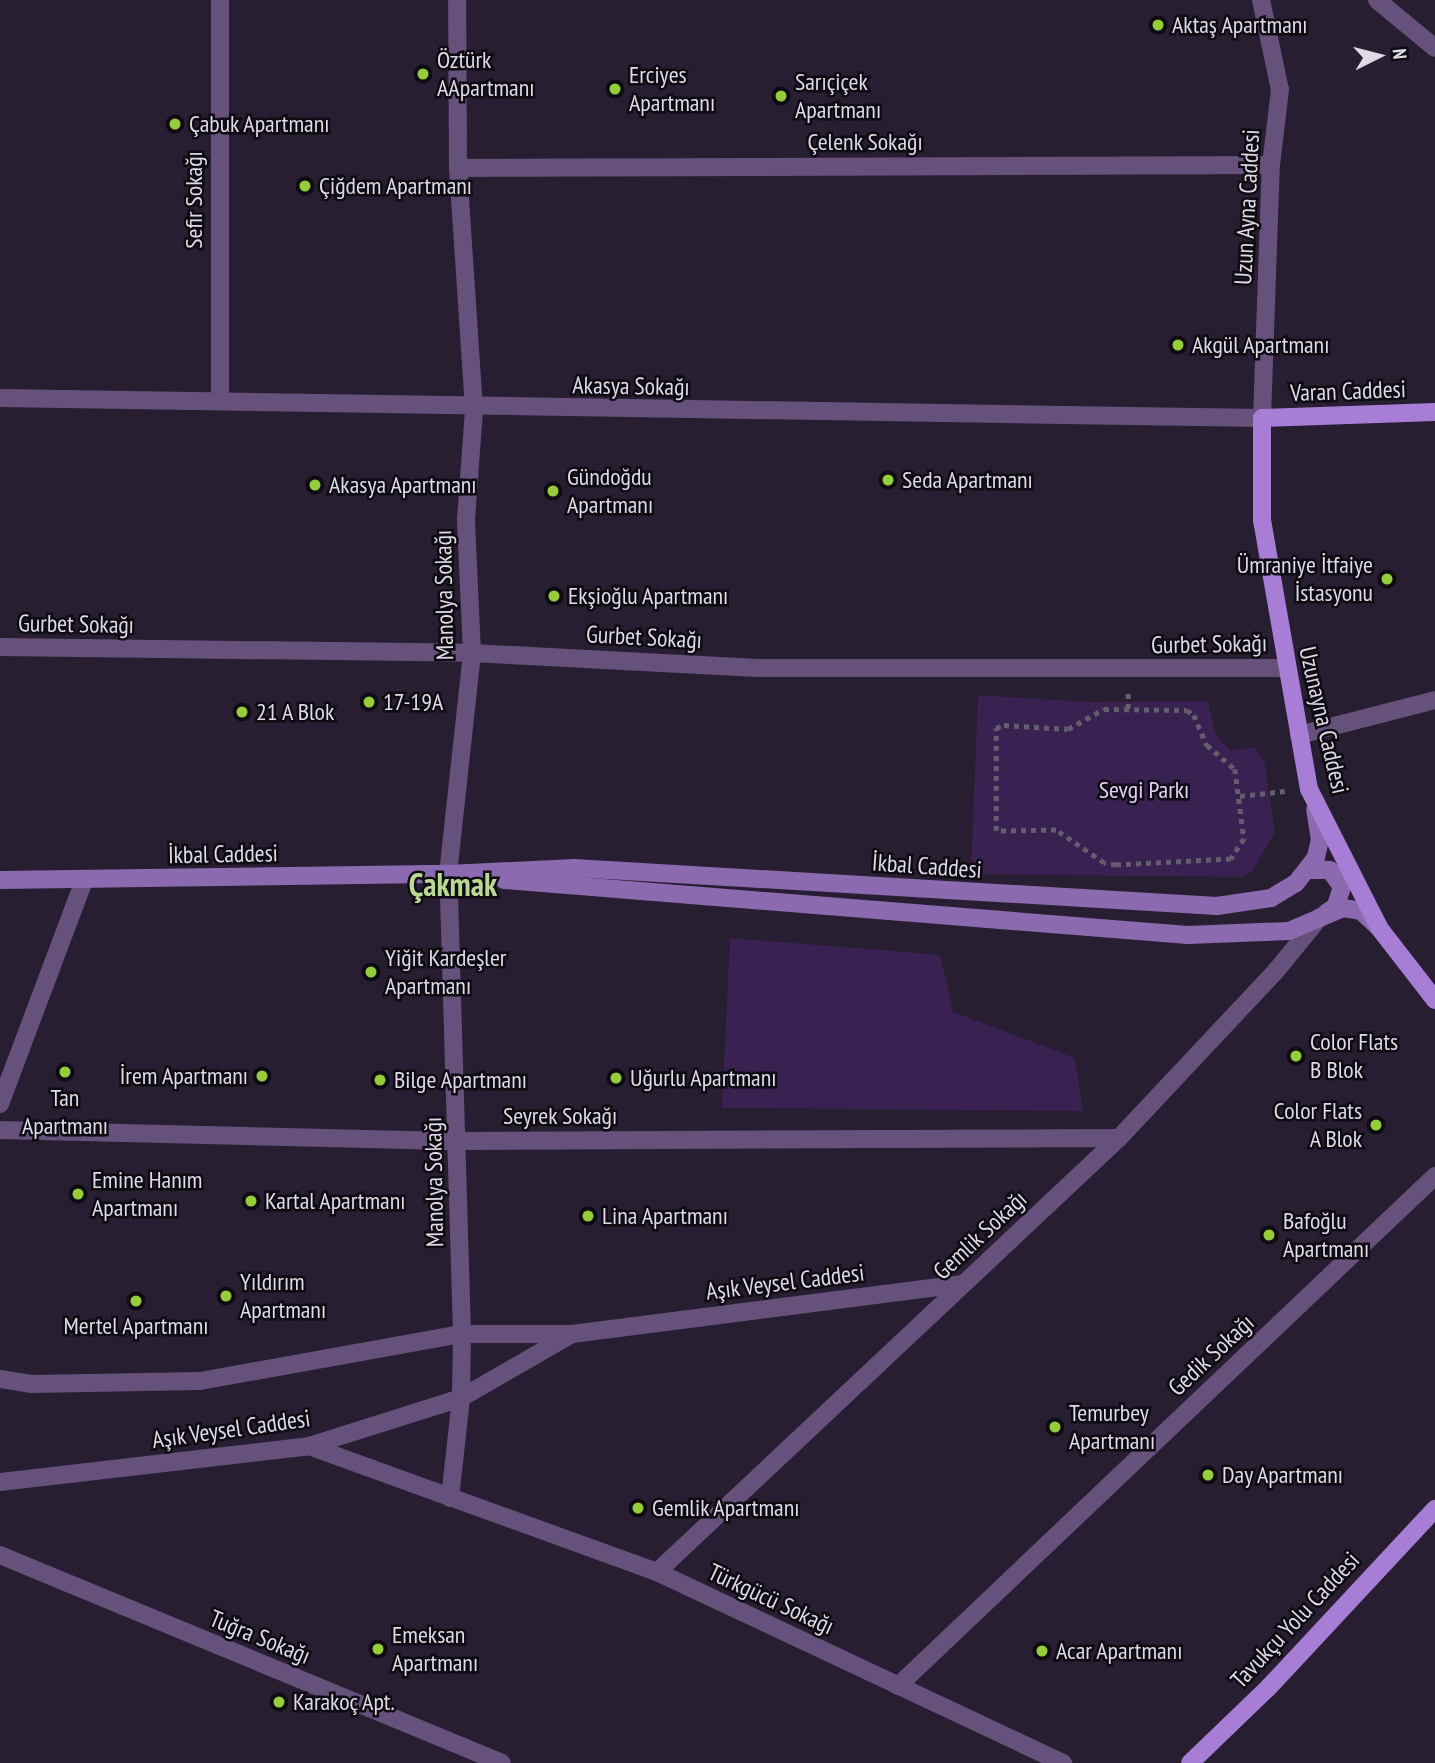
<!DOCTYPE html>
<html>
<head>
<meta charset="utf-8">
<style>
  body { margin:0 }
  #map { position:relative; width:1435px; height:1763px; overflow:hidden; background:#271f31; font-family:"PT Sans Narrow",sans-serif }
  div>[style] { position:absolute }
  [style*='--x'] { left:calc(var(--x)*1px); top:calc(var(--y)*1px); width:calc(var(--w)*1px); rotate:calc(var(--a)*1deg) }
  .green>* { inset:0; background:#392151 }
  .path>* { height:4.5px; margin-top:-2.25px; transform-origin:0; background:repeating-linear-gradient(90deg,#645d6d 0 5px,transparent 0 10px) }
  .lane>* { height:18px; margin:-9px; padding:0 9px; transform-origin:9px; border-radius:9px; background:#66517c }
  .street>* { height:18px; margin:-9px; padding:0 9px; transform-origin:9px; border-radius:9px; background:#66517c }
  .secondary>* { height:18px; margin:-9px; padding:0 9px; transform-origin:9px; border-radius:9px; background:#8b6aaf }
  .primary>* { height:18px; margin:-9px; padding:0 9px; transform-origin:9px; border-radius:9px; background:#a87dd6 }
  .dots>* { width:19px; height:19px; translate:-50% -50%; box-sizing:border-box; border:4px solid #0e0b12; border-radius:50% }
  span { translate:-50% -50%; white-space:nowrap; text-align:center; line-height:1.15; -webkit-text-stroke:5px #0e0b12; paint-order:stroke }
  .poi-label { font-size:24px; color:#dfdae6 }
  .left { translate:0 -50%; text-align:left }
  .right { translate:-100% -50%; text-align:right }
  .street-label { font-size:24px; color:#dfdae6 }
  .park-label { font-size:24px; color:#e0d0f4 }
  .district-label { font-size:32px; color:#bad993; font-weight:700 }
  .north { position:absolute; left:1344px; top:21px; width:70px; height:70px; -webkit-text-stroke:5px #0e0b12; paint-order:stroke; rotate:84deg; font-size:19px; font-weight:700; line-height:28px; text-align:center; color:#dfdae6 }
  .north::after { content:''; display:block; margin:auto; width:24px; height:32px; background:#dfdae6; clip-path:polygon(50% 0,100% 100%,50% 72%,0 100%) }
</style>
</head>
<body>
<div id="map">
  <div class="green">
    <div style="clip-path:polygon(978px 695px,1086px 702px,1208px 701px,1215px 733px,1230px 751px,1254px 747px,1264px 760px,1275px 832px,1252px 872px,1240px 877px,971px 874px)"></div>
    <div style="clip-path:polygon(730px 938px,940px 955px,953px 1012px,1075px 1058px,1083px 1111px,722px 1108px)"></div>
  </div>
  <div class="path">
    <div style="--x:1104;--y:709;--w:83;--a:0.7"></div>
    <div style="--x:1187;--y:710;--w:9;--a:36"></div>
    <div style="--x:1194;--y:715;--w:33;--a:67"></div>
    <div style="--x:1207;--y:745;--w:37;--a:41"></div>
    <div style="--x:1235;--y:769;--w:71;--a:82.7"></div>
    <div style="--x:1244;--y:839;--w:24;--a:123"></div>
    <div style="--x:1231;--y:859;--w:115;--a:177"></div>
    <div style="--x:1116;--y:865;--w:12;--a:-171"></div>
    <div style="--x:1104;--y:863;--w:58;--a:-145.5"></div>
    <div style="--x:1056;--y:830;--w:60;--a:179"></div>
    <div style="--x:996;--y:831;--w:103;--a:-90"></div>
    <div style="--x:996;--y:728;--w:9;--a:-21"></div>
    <div style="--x:1004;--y:725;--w:64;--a:3.6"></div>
    <div style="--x:1068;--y:729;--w:41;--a:-29.1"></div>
    <div style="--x:1128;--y:709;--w:16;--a:-90"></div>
    <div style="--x:1240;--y:796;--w:45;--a:-6.3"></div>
  </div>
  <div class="lane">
    <div style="--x:1299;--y:735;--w:140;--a:-14.4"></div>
  </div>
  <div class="street">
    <div style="--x:220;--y:0;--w:400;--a:90"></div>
    <div style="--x:1377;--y:0;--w:75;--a:39.6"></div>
    <div style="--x:458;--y:168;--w:813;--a:-0.21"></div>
    <div style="--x:0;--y:398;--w:1262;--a:0.91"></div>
    <div style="--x:1262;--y:418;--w:253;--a:-88"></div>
    <div style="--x:1271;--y:165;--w:76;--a:-83.2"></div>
    <div style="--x:1280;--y:90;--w:92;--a:-101.9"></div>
    <div style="--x:0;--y:647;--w:472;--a:0.7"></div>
    <div style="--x:472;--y:653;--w:285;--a:3"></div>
    <div style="--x:757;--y:668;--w:528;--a:0"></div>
    <div style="--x:0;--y:1104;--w:238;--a:-69.4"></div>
    <div style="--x:0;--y:1130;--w:458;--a:1.4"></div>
    <div style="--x:458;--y:1141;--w:661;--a:-0.26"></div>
    <div style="--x:0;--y:1379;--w:32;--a:9"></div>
    <div style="--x:32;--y:1384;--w:168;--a:-1"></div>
    <div style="--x:200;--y:1381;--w:266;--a:-10.2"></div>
    <div style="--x:462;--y:1334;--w:110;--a:0"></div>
    <div style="--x:309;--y:1446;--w:370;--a:19.9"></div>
    <div style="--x:657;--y:1572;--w:449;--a:25.2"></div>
    <div style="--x:0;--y:1482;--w:311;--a:-6.6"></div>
    <div style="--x:309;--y:1446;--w:159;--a:-17.5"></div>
    <div style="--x:461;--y:1398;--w:128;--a:-30"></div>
    <div style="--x:572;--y:1334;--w:394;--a:-7.3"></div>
    <div style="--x:450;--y:1498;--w:101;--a:-83.7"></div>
    <div style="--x:461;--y:1398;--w:64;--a:-89.1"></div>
    <div style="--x:462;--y:1334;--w:460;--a:-91.7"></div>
    <div style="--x:448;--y:874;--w:222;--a:-83.8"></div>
    <div style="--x:472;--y:653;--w:134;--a:-92.6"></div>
    <div style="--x:466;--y:519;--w:110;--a:-85.8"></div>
    <div style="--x:474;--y:409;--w:242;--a:-93.8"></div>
    <div style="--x:458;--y:168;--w:168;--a:-90.3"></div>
    <div style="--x:0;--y:1555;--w:543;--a:22.51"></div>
    <div style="--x:657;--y:1572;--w:634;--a:-43.21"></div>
    <div style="--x:1119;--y:1138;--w:228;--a:-46.8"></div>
    <div style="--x:1275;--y:972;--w:71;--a:-50.7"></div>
    <div style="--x:898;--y:1686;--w:741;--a:-43.52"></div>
  </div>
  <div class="secondary">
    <div style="--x:1308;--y:870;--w:22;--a:0"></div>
    <div style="--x:1330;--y:870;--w:21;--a:55"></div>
    <div style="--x:1342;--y:887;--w:20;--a:108"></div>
    <div style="--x:1336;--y:906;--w:12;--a:145"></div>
    <div style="--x:0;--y:880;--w:448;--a:-0.8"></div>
    <div style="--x:448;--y:874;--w:126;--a:-2.7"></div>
    <div style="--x:574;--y:868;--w:644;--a:3.38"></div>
    <div style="--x:1217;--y:906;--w:55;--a:-8.4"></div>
    <div style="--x:1271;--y:898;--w:29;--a:-31"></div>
    <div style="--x:1296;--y:883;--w:33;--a:-52"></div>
    <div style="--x:1316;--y:857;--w:17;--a:-77"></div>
    <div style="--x:1320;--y:840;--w:31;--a:-99"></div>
    <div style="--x:504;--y:880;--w:686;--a:4.6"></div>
    <div style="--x:1188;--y:935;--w:101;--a:-2.3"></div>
    <div style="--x:1289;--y:931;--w:59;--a:-23.1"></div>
    <div style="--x:1343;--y:908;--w:18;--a:9"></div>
    <div style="--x:1361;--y:911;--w:23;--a:43"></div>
  </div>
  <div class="primary">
    <div style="--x:1435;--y:412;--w:173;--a:178"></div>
    <div style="--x:1262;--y:418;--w:102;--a:90"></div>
    <div style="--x:1262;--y:520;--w:273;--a:80.1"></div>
    <div style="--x:1309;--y:789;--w:157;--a:63.1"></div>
    <div style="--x:1380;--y:929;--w:90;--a:52.2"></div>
    <div style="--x:1190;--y:1763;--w:108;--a:-43.9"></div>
    <div style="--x:1268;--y:1688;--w:245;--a:-47"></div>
  </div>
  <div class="dots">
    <div style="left:1158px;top:25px;background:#95cc3a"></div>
    <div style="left:423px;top:74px;background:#95cc3a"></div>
    <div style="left:615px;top:89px;background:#95cc3a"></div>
    <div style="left:781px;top:96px;background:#95cc3a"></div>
    <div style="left:175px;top:124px;background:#95cc3a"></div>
    <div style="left:305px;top:186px;background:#95cc3a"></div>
    <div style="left:1178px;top:345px;background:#95cc3a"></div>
    <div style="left:888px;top:480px;background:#95cc3a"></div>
    <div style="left:315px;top:485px;background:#95cc3a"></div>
    <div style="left:553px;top:491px;background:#95cc3a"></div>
    <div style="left:1387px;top:579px;background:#95cc3a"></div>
    <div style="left:554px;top:596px;background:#95cc3a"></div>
    <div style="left:369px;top:702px;background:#95cc3a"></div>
    <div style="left:242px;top:712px;background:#95cc3a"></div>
    <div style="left:371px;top:972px;background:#95cc3a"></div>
    <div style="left:1296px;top:1056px;background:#95cc3a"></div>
    <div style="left:65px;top:1072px;background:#95cc3a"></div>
    <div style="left:262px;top:1076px;background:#95cc3a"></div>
    <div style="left:616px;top:1078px;background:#95cc3a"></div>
    <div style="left:380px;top:1080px;background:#95cc3a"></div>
    <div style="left:1376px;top:1125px;background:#95cc3a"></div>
    <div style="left:78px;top:1194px;background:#95cc3a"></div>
    <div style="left:251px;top:1201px;background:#95cc3a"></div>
    <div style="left:588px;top:1216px;background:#95cc3a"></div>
    <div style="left:1269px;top:1235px;background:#95cc3a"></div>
    <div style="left:226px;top:1296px;background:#95cc3a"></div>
    <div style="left:136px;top:1301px;background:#95cc3a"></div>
    <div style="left:1055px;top:1427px;background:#95cc3a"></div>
    <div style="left:1208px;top:1475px;background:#95cc3a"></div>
    <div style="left:638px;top:1508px;background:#95cc3a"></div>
    <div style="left:378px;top:1649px;background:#95cc3a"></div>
    <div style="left:1042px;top:1651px;background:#95cc3a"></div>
    <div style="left:279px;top:1702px;background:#95cc3a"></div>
  </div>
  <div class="poi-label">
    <span class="left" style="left:1172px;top:25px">Aktaş Apartmanı</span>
    <span class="left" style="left:437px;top:74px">Öztürk<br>AApartmanı</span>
    <span class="left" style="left:629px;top:89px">Erciyes<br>Apartmanı</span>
    <span class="left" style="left:795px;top:96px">Sarıçiçek<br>Apartmanı</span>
    <span class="left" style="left:189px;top:124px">Çabuk Apartmanı</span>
    <span class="left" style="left:319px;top:186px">Çiğdem Apartmanı</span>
    <span class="left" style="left:1192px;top:345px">Akgül Apartmanı</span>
    <span class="left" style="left:567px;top:491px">Gündoğdu<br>Apartmanı</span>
    <span class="left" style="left:902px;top:480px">Seda Apartmanı</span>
    <span class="left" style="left:329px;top:485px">Akasya Apartmanı</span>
    <span class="right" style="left:1373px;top:579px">Ümraniye İtfaiye<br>İstasyonu</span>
    <span class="left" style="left:568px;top:596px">Ekşioğlu Apartmanı</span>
    <span class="left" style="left:383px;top:702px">17-19A</span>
    <span class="left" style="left:256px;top:712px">21 A Blok</span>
    <span class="left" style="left:385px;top:972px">Yiğit Kardeşler<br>Apartmanı</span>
    <span class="left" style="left:1310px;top:1056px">Color Flats<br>B Blok</span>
    <span class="right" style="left:248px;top:1076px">İrem Apartmanı</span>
    <span class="left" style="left:630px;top:1078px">Uğurlu Apartmanı</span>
    <span class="left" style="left:394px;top:1080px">Bilge Apartmanı</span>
    <span style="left:65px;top:1112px">Tan<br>Apartmanı</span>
    <span class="right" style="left:1362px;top:1125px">Color Flats<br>A Blok</span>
    <span class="left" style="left:92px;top:1194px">Emine Hanım<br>Apartmanı</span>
    <span class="left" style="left:265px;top:1201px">Kartal Apartmanı</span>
    <span class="left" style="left:602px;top:1216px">Lina Apartmanı</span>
    <span class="left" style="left:1283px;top:1235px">Bafoğlu<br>Apartmanı</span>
    <span class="left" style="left:240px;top:1296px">Yıldırım<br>Apartmanı</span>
    <span style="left:136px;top:1326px">Mertel Apartmanı</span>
    <span class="left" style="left:1069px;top:1427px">Temurbey<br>Apartmanı</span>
    <span class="left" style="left:1222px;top:1475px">Day Apartmanı</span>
    <span class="left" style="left:652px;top:1508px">Gemlik Apartmanı</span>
    <span class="left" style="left:392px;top:1649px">Emeksan<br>Apartmanı</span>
    <span class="left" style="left:1056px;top:1651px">Acar Apartmanı</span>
    <span class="left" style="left:293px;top:1702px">Karakoç Apt.</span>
  </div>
  <div class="street-label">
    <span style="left:865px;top:142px">Çelenk Sokağı</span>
    <span style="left:194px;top:200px;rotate:-90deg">Sefir Sokağı</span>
    <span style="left:1247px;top:207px;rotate:-87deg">Uzun Ayna Caddesi</span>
    <span style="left:631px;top:386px;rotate:1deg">Akasya Sokağı</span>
    <span style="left:1348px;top:391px;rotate:-2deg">Varan Caddesi</span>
    <span style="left:444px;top:595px;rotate:-91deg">Manolya Sokağı</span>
    <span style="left:76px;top:624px;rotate:1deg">Gurbet Sokağı</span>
    <span style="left:644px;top:637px;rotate:3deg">Gurbet Sokağı</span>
    <span style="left:1209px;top:644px;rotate:-1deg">Gurbet Sokağı</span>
    <span style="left:1324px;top:720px;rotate:77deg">Uzunayna Caddesi</span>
    <span style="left:223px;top:854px;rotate:-1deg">İkbal Caddesi</span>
    <span style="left:927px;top:866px;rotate:4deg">İkbal Caddesi</span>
    <span style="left:560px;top:1116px">Seyrek Sokağı</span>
    <span style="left:434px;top:1182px;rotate:-91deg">Manolya Sokağı</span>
    <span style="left:980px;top:1235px;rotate:-43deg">Gemlik Sokağı</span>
    <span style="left:785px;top:1282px;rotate:-7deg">Aşık Veysel Caddesi</span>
    <span style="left:1211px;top:1355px;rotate:-43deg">Gedik Sokağı</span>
    <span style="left:231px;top:1429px;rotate:-8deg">Aşık Veysel Caddesi</span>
    <span style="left:771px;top:1599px;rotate:25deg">Türkgücü Sokağı</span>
    <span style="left:1295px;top:1620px;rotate:-47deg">Tavukçu Yolu Caddesi</span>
    <span style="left:260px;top:1637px;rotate:22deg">Tuğra Sokağı</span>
  </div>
  <div class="park-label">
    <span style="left:1144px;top:790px">Sevgi Parkı</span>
  </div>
  <div class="district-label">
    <span style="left:453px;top:884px">Çakmak</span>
  </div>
  <div class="north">N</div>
</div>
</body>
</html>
